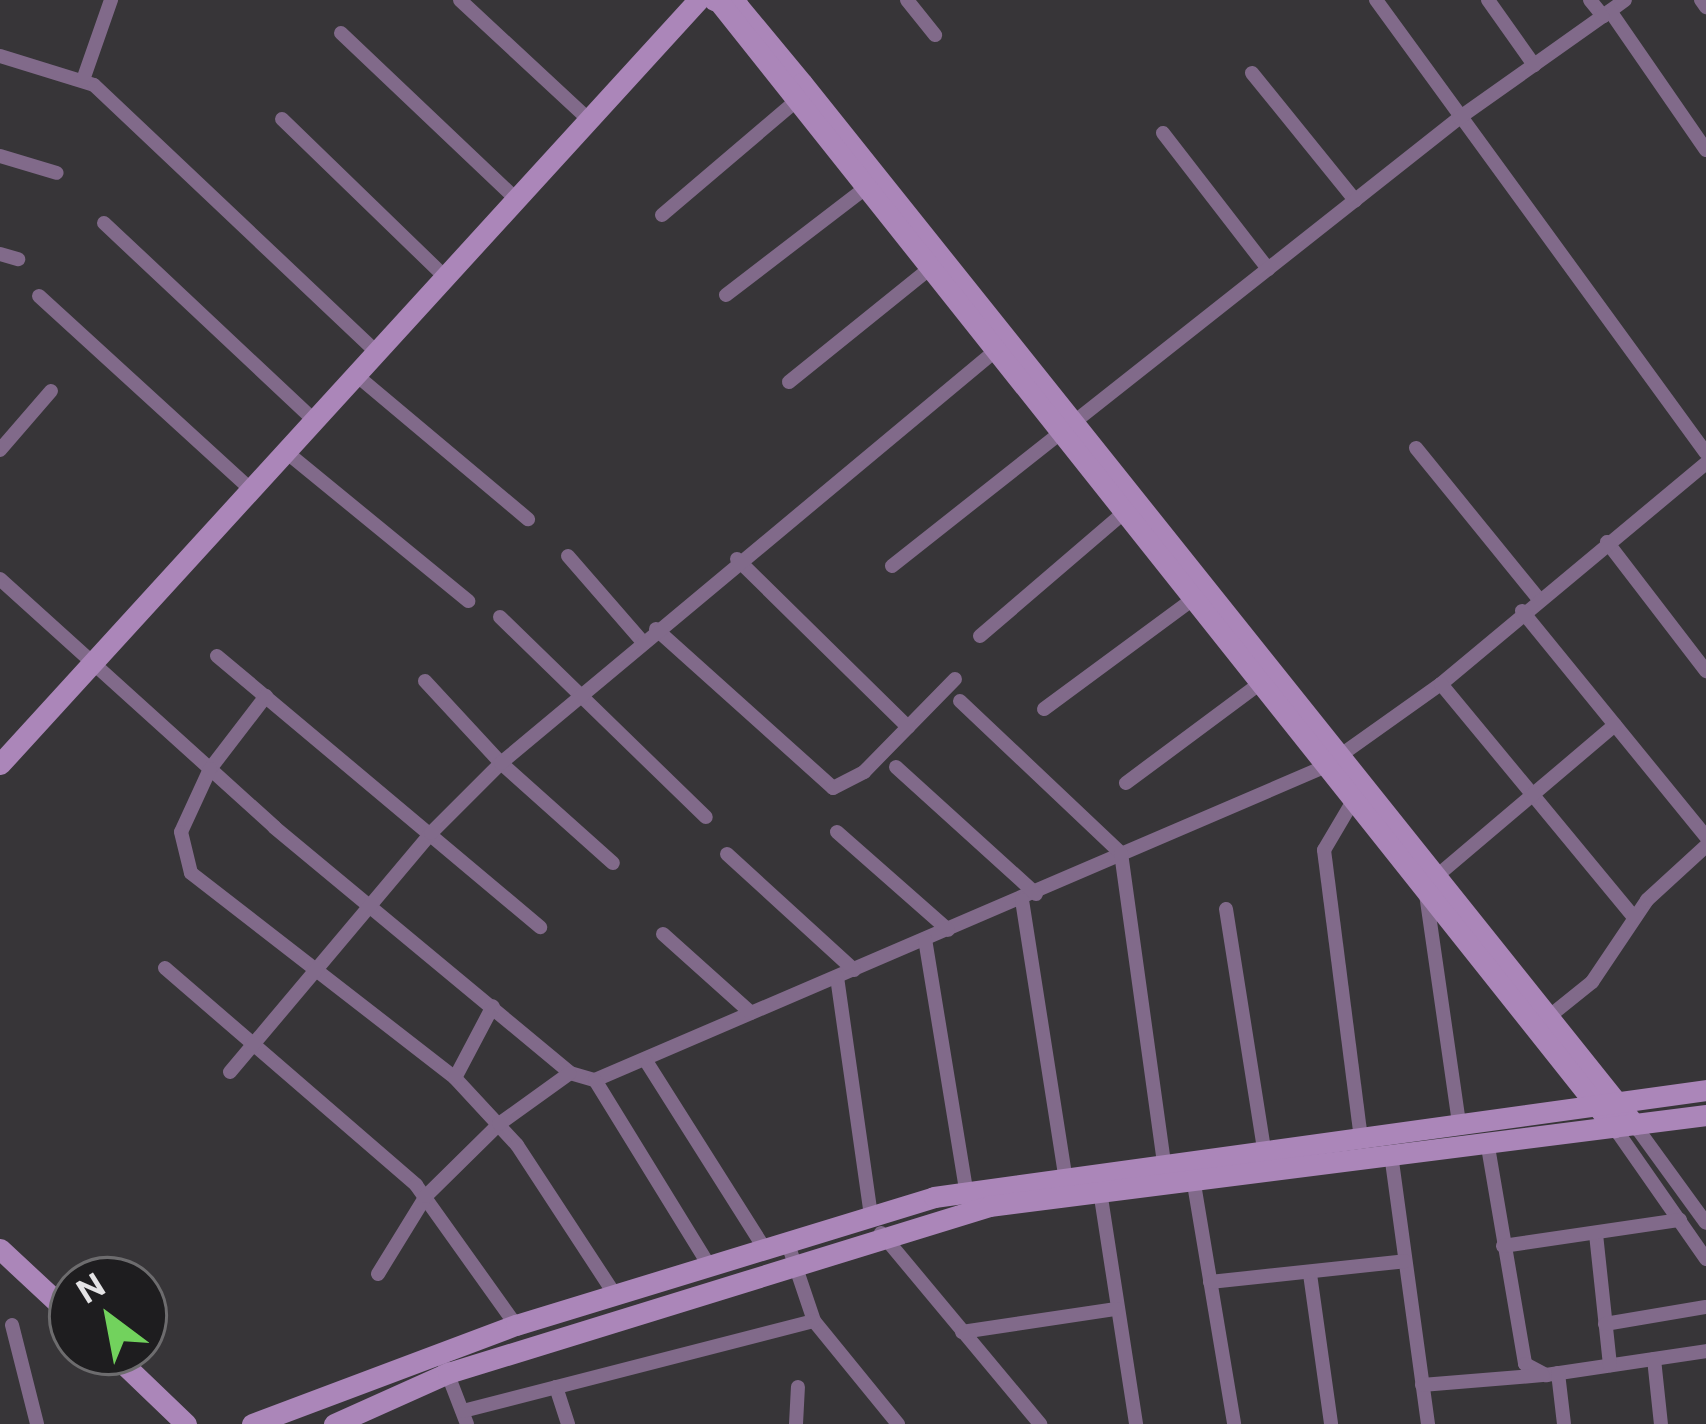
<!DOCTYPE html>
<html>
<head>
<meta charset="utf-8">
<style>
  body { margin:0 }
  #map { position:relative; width:1706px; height:1424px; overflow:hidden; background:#373538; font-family:"Public Sans",sans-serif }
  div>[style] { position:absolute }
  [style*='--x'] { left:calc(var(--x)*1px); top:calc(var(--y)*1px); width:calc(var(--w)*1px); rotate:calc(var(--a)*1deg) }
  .street>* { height:14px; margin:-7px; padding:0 7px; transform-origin:7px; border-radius:7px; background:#816a8a }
  .secondary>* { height:21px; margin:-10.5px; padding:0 10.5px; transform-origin:10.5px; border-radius:10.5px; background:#ab86b9 }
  span { translate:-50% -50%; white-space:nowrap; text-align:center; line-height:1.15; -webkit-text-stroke:9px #1e1d1f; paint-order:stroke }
  .north { position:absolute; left:48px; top:1256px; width:120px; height:120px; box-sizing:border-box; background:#1e1d1f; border:3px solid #6d6c6e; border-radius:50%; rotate:328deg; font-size:33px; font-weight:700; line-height:48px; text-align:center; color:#e4e3e5 }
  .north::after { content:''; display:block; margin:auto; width:42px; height:54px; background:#72d25d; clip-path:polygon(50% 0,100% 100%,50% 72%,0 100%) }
</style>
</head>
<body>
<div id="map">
  <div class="street">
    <div style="--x:460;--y:0;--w:178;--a:42.9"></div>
    <div style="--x:907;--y:0;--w:45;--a:51.3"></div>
    <div style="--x:1376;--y:0;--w:560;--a:53.93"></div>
    <div style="--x:1488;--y:0;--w:80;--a:54.7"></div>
    <div style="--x:1590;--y:0;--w:21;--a:51"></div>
    <div style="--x:1603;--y:16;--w:27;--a:-36"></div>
    <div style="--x:1701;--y:0;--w:9;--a:54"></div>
    <div style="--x:1610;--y:11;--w:169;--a:55.4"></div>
    <div style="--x:341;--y:33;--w:241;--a:43.5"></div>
    <div style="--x:0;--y:56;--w:98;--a:17.1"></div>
    <div style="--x:94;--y:85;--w:388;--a:43.4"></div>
    <div style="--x:1252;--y:73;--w:164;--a:51"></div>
    <div style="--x:83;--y:80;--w:85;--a:-70.7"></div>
    <div style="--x:282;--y:119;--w:227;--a:44.1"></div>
    <div style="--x:1163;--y:133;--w:172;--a:52.3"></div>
    <div style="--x:0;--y:156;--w:59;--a:16.6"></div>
    <div style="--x:662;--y:215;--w:175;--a:-40.4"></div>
    <div style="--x:104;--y:223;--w:288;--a:43.2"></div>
    <div style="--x:0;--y:254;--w:19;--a:16"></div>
    <div style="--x:726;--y:295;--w:174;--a:-37.5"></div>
    <div style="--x:39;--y:296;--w:286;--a:42.4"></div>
    <div style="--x:355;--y:374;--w:226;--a:40"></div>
    <div style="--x:789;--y:382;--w:186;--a:-38.9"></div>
    <div style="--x:1416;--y:448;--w:193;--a:50.9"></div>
    <div style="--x:0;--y:450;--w:78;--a:-49.2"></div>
    <div style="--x:285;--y:451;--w:237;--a:39.3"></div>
    <div style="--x:1607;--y:542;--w:163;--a:52.5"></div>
    <div style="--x:568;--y:556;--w:113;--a:49"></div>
    <div style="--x:737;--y:559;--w:240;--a:44.5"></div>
    <div style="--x:892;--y:566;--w:723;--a:-38.31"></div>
    <div style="--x:1459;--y:118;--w:176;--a:-35.3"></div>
    <div style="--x:0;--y:579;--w:370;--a:42.1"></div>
    <div style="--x:274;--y:827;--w:385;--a:39.7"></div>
    <div style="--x:570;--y:1073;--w:26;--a:16"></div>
    <div style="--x:595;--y:1080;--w:793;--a:-23.24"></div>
    <div style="--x:1324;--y:767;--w:143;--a:-35.4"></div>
    <div style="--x:1441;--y:684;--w:345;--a:-39.8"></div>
    <div style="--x:1522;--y:611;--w:291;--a:50.8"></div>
    <div style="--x:500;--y:617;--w:287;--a:44.2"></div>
    <div style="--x:656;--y:629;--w:238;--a:41.9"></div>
    <div style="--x:833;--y:788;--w:35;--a:-27"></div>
    <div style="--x:864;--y:772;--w:130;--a:-45.6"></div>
    <div style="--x:980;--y:636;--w:194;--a:-40.6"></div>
    <div style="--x:217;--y:656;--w:422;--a:40"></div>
    <div style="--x:425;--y:681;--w:112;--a:47.2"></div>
    <div style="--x:501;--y:763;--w:150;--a:41.8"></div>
    <div style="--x:1441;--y:684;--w:303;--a:50.4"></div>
    <div style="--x:266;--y:696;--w:92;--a:127.5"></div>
    <div style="--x:210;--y:769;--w:69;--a:114.7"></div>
    <div style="--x:181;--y:832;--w:42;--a:76.3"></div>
    <div style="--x:191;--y:873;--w:334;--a:37.8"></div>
    <div style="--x:455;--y:1078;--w:91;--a:47.2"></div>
    <div style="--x:517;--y:1145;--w:177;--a:56.8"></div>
    <div style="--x:960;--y:701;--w:221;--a:43.4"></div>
    <div style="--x:1121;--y:853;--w:312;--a:82.1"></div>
    <div style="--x:1044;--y:709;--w:180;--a:-36.4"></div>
    <div style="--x:896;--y:767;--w:189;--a:42.2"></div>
    <div style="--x:1126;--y:783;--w:164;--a:-36.6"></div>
    <div style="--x:1353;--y:801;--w:57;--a:120.6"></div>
    <div style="--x:1324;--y:850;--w:289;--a:82.7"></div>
    <div style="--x:837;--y:832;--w:148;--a:41.4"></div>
    <div style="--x:727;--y:854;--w:172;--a:42.4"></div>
    <div style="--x:1022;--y:900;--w:278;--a:81.1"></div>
    <div style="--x:1226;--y:909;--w:244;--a:81"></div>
    <div style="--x:663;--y:934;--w:118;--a:41.9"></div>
    <div style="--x:925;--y:939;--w:254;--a:80.7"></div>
    <div style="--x:165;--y:968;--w:332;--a:40.8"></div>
    <div style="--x:416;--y:1185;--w:172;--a:54.5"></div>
    <div style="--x:837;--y:977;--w:241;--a:81.9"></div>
    <div style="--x:1551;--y:1015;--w:53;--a:-38.8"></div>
    <div style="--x:1592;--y:982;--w:99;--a:-56.1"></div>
    <div style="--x:1647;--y:900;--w:80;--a:-42.5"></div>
    <div style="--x:646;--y:1061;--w:222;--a:57.7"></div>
    <div style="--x:230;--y:1072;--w:312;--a:-49.9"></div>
    <div style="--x:431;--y:833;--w:99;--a:-45"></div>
    <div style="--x:501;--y:763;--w:651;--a:-39.83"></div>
    <div style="--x:455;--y:1078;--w:81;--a:-62.2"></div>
    <div style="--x:595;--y:1080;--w:217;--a:58.4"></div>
    <div style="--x:1459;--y:1123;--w:239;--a:-98.2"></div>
    <div style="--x:1425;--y:886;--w:249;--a:-40.3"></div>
    <div style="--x:1634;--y:1124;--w:122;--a:54"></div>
    <div style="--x:1614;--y:1127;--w:161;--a:55.1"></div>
    <div style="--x:1487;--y:1141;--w:226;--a:80.3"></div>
    <div style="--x:1525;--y:1364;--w:24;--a:28"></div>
    <div style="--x:1546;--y:1375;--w:162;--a:-8.5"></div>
    <div style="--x:1391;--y:1154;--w:273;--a:82.2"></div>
    <div style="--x:1193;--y:1178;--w:249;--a:80.5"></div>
    <div style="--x:1100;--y:1191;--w:236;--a:81.2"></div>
    <div style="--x:881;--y:1233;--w:249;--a:50.2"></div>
    <div style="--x:1596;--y:1234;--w:132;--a:83.9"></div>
    <div style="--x:788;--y:1244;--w:81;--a:71.3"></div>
    <div style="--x:814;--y:1321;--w:133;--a:50.8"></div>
    <div style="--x:1503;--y:1246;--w:179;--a:-8.4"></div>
    <div style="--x:378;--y:1274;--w:92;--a:-58.4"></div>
    <div style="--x:426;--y:1196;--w:103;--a:-44.6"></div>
    <div style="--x:499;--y:1124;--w:87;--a:-35.7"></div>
    <div style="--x:1310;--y:1274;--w:151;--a:82"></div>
    <div style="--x:1210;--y:1282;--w:196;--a:-6.1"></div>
    <div style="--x:1605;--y:1324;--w:102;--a:-9.6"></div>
    <div style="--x:12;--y:1325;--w:102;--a:75.8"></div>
    <div style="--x:962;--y:1332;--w:156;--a:-8.5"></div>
    <div style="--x:1654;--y:1359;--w:65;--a:83.9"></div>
    <div style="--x:445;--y:1367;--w:61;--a:68.9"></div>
    <div style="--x:1558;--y:1373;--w:51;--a:83.3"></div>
    <div style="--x:1422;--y:1385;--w:121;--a:-4.7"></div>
    <div style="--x:556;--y:1387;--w:39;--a:72"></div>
    <div style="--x:463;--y:1411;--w:362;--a:-14.4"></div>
    <div style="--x:796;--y:1424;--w:37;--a:-87"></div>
  </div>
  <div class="secondary">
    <div style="--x:714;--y:0;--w:25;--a:14"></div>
    <div style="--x:738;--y:6;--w:100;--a:50.3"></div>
    <div style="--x:802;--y:83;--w:1333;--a:51.37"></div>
    <div style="--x:719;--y:2;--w:1438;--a:51.5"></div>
    <div style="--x:0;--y:764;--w:1035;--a:-47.58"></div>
    <div style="--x:0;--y:1249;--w:98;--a:42.9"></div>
    <div style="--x:111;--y:1352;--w:104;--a:43.8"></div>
    <div style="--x:252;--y:1424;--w:282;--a:-20.6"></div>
    <div style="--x:516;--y:1325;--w:437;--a:-17"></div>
    <div style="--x:934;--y:1197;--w:779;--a:-7.89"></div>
    <div style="--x:334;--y:1424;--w:125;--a:-24.1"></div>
    <div style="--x:448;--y:1373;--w:566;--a:-17.15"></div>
    <div style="--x:989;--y:1206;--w:723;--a:-7.23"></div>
  </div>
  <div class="north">N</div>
</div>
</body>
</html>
